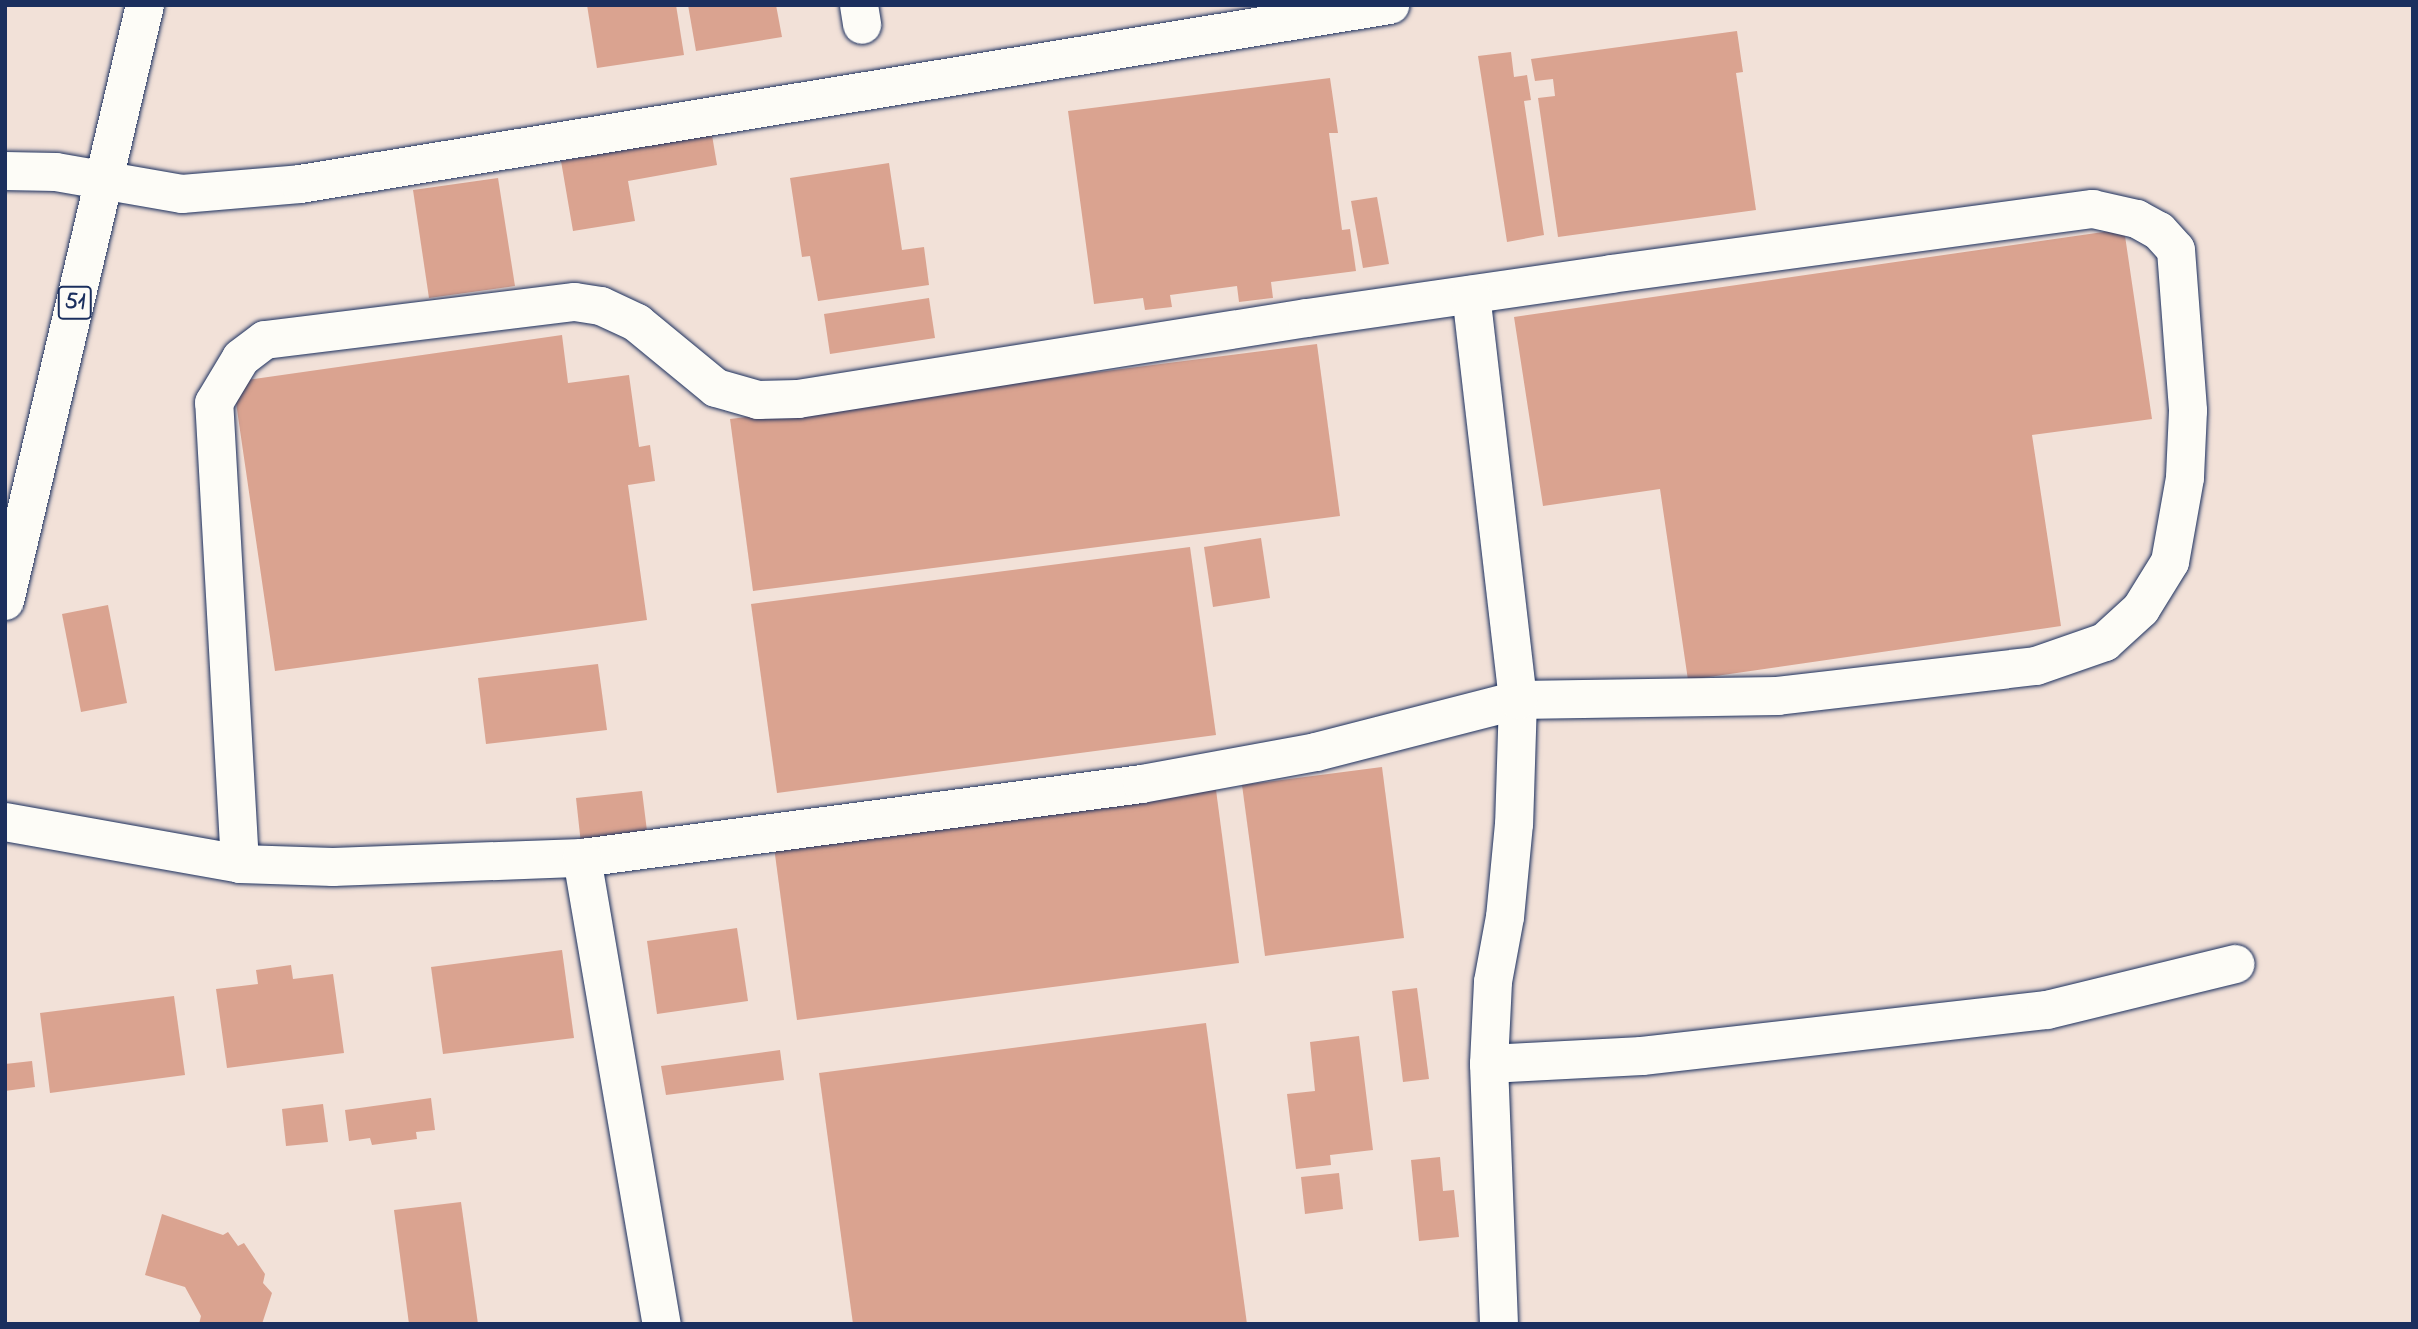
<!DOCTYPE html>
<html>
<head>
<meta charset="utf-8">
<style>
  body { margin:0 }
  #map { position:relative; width:2418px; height:1329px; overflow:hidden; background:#f2e1d8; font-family:"Indie Flower",sans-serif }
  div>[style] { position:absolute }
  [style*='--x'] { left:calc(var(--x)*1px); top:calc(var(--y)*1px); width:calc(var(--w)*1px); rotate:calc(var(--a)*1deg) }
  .building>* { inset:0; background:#daa390 }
  .roads { filter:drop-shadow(0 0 2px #1b2f5e) drop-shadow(0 0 2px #1b2f5e) }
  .minor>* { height:38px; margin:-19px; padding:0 19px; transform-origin:19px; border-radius:19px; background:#fdfcf7 }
  .highway>* { height:38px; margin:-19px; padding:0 19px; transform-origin:19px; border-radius:19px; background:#fdfcf7 }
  span { translate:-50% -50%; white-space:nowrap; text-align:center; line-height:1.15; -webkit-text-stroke:6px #fdfcf7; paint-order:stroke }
  .shield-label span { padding:2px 5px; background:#fdfcf7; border:2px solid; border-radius:5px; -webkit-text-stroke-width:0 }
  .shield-label { font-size:23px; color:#1b2f5e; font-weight:700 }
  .frame { position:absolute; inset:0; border:7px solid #1b2f5e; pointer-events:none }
</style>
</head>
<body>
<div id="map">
  <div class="building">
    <div style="clip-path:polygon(587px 5px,676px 5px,684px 55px,597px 68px)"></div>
    <div style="clip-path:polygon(688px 5px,776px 5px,782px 37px,696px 51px)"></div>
    <div style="clip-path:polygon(1737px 31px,1743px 72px,1736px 73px,1756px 210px,1558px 237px,1538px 98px,1555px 96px,1553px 79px,1535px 81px,1531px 59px)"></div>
    <div style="clip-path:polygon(1511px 52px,1514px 77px,1527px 75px,1531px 100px,1524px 101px,1544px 235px,1507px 242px,1478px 56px)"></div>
    <div style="clip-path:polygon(1330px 78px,1338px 133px,1329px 133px,1342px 230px,1350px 229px,1356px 271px,1271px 282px,1273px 298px,1239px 302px,1237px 286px,1170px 295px,1172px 307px,1145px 310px,1143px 298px,1094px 304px,1068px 111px)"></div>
    <div style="clip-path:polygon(712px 135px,717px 165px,628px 181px,635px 221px,573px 231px,561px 161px)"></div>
    <div style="clip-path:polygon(889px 163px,902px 250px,924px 247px,929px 285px,818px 301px,810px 256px,802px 257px,790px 178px)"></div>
    <div style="clip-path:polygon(498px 178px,515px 286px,429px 298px,413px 190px)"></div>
    <div style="clip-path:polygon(1377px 197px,1389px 264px,1363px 268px,1351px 201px)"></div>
    <div style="clip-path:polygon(2124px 229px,2152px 419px,2032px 435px,2061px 626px,1688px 680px,1660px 489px,1543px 506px,1514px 317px)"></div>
    <div style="clip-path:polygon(929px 298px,935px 338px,830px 354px,824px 314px)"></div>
    <div style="clip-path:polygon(562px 335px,568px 383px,629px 375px,639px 447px,650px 445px,655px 481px,628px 485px,647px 620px,275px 671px,233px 382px)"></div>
    <div style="clip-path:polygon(1317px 344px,1340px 516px,753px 591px,730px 419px)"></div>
    <div style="clip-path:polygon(1261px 538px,1270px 598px,1213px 607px,1204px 547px)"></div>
    <div style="clip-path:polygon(1190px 547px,1216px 735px,777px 793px,751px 604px)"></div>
    <div style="clip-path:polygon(108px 605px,127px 703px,81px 712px,62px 614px)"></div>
    <div style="clip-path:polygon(598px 664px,607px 730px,486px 744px,478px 678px)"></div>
    <div style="clip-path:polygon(1382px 767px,1404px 938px,1265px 956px,1242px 785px)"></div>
    <div style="clip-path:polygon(1216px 790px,1239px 963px,797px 1020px,774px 847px)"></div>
    <div style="clip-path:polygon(642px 791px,647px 831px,581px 844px,576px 798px)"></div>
    <div style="clip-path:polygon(737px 928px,748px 1001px,657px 1014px,647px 941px)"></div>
    <div style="clip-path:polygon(562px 950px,574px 1038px,443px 1054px,431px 967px)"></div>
    <div style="clip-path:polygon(291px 965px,293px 979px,333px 974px,344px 1053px,227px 1068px,216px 989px,258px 984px,256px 970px)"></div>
    <div style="clip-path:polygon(1417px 988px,1429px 1079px,1403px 1082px,1392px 991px)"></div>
    <div style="clip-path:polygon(174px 996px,185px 1075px,50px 1093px,40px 1013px)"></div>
    <div style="clip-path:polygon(1206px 1023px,1247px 1324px,853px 1324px,819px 1073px)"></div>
    <div style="clip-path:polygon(1359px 1036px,1373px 1150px,1330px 1155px,1331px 1165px,1296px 1169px,1287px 1094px,1315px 1091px,1310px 1042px)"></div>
    <div style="clip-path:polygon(780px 1050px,784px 1080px,666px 1095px,661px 1066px)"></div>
    <div style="clip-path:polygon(32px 1061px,35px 1087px,5px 1091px,5px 1064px)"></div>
    <div style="clip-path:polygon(431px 1098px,435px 1130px,416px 1132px,417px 1139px,372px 1145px,370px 1138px,349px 1141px,345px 1110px)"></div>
    <div style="clip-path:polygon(323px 1104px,328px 1142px,286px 1146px,282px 1109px)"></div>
    <div style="clip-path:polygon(1440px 1157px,1443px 1191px,1454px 1190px,1459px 1237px,1419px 1241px,1411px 1160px)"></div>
    <div style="clip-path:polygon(1339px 1173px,1343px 1209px,1305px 1214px,1301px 1177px)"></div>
    <div style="clip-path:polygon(461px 1202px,478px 1324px,409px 1324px,394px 1210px)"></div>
    <div style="clip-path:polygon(162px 1214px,223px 1235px,228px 1232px,238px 1246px,244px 1243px,265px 1274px,263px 1283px,272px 1293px,262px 1324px,199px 1324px,201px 1316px,185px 1287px,145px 1275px)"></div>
  </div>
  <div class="roads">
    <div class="minor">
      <div style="--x:859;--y:5;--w:20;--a:81"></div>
      <div style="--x:5;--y:171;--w:51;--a:1.1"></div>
      <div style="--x:56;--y:172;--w:128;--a:9.9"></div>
      <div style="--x:182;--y:194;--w:118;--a:-4.8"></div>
      <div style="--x:300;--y:184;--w:1105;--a:-9.33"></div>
      <div style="--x:5;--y:822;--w:239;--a:10.1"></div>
      <div style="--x:240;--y:864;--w:93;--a:1.8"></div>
      <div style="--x:333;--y:867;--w:249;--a:-2.1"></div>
      <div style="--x:582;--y:858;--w:565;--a:-7.53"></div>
      <div style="--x:1142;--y:784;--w:177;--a:-10.4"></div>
      <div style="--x:1316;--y:752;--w:209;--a:-14.4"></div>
      <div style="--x:1518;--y:700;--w:124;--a:91.8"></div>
      <div style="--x:1514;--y:824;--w:93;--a:95.5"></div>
      <div style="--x:1505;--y:917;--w:66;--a:100.5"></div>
      <div style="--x:1493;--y:982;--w:82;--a:92.8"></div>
      <div style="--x:1489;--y:1064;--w:260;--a:87.8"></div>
      <div style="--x:582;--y:858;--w:473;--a:80.3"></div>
      <div style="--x:240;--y:864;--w:462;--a:-93.2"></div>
      <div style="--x:214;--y:403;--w:52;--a:-59"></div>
      <div style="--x:241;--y:358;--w:30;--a:-37"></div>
      <div style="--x:265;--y:340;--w:312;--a:-7"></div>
      <div style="--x:575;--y:302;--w:26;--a:9"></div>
      <div style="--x:601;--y:306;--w:40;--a:25"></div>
      <div style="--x:637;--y:323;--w:102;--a:39.4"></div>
      <div style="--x:716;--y:388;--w:44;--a:15.9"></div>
      <div style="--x:758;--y:400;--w:40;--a:-1.4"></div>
      <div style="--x:798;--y:399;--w:515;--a:-9.04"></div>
      <div style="--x:1307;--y:318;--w:307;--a:-8.2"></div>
      <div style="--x:1611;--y:274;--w:486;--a:-7.7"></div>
      <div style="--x:2093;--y:209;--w:45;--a:12.8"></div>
      <div style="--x:2137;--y:219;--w:25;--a:29"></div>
      <div style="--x:2159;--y:231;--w:25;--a:48"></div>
      <div style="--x:2176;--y:250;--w:161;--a:85.7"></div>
      <div style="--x:2188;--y:411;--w:67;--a:92.6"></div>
      <div style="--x:2185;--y:478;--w:85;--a:100.1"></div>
      <div style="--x:2170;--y:562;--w:55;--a:121.7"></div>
      <div style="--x:2141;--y:609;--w:49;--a:137.5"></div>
      <div style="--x:2105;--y:642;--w:73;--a:160.8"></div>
      <div style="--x:2036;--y:666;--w:260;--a:173.4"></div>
      <div style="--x:1778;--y:696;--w:260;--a:179.1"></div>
      <div style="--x:1518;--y:700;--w:408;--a:-96.6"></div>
      <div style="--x:1489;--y:1064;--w:153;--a:-3"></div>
      <div style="--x:1642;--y:1056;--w:408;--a:-6.5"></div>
      <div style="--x:2047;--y:1010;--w:194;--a:-13.7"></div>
    </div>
    <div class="highway">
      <div style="--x:5;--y:601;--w:612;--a:-76.78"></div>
    </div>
  </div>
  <div class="shield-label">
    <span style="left:75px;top:303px">51</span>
  </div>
  <div class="frame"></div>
</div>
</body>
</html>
